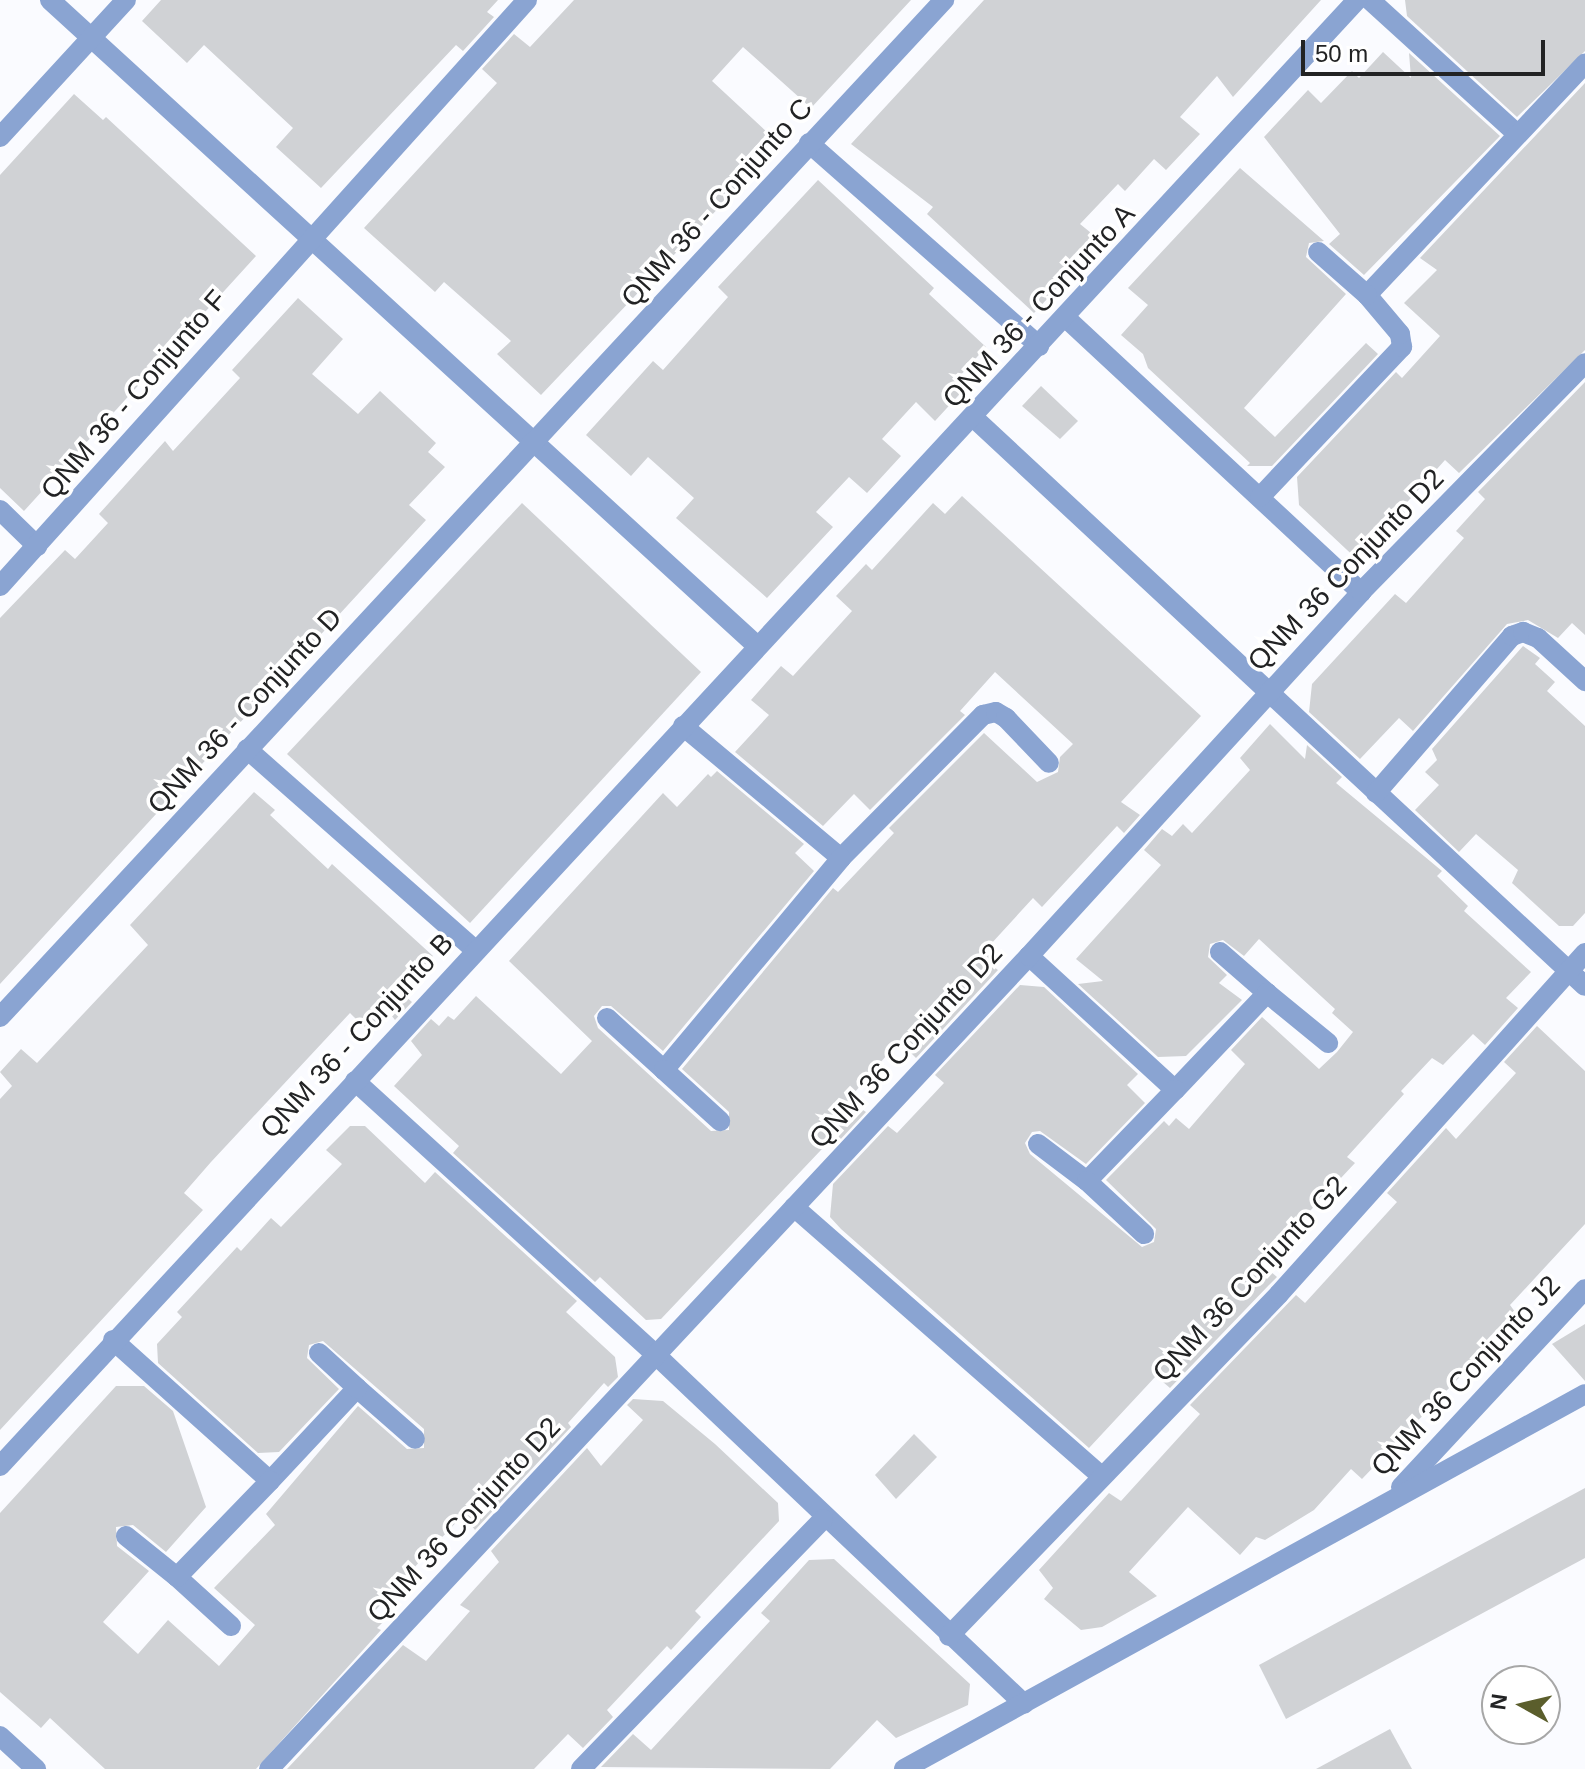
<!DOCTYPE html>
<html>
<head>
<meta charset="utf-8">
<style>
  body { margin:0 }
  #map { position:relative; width:1585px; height:1769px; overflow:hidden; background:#fafbff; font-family:Helvetica,sans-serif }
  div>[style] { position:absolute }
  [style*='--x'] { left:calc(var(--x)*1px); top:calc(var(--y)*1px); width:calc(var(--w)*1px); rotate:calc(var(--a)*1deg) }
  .building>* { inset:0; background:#d0d2d5 }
  .minor>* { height:20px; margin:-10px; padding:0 10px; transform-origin:10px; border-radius:10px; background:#8aa4d2 }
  span { translate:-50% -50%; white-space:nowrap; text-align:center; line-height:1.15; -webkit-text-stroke:7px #fff; paint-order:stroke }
  .street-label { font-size:28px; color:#222324 }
  .north { position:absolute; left:1481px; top:1665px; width:80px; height:80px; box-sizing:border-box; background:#fff; border:2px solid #a7a7a7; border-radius:50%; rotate:278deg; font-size:22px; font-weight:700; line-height:32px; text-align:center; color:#222324 }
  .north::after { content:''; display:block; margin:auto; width:28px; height:36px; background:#5b5e2c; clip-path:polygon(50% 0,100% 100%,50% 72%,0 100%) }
  .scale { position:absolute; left:1301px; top:40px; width:244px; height:36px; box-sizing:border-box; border:4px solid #222324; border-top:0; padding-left:10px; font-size:24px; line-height:28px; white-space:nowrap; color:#222324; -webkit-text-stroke:6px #fff; paint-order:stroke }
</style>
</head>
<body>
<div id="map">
  <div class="building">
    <div style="clip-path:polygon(161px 0,498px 0,487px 12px,494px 17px,463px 51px,456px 45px,321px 188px,276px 147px,293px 128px,204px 45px,187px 63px,142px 21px)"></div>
    <div style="clip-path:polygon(574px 0,911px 0,811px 108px,743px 47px,712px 81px,768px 133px,735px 169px,746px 179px,541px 395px,497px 354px,511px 341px,444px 282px,435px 292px,364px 228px,497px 83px,482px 69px,514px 34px,530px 47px)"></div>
    <div style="clip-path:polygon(984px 0,1321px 0,1233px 97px,1217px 76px,1180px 117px,1200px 134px,1166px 170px,1154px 159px,1125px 191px,1118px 184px,1080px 224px,1101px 241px,1034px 313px,927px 214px,933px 207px,851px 144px)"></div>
    <div style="clip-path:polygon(1405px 0,1585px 0,1585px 51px,1517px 117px,1407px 16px)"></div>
    <div style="clip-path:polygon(1383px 52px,1411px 78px,1409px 53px,1500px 136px,1364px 275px,1329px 244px,1340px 234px,1264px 137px,1308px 90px,1321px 103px,1352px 71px,1359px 78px)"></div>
    <div style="clip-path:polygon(1585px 83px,1585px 350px,1459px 473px,1445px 460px,1401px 509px,1405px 513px,1362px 564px,1299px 505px,1297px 477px,1396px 372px,1402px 378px,1440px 336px,1404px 303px,1437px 270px,1420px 258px)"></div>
    <div style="clip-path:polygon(74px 94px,103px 120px,106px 117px,256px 256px,24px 511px,0 488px,0 175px)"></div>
    <div style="clip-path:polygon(1240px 168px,1324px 241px,1309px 243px,1306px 257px,1346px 294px,1244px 408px,1275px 437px,1366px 343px,1378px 354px,1272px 466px,1247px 466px,1250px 463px,1148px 368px,1143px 354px,1121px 335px,1148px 305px,1128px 288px)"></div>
    <div style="clip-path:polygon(818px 180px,934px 288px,929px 294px,986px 347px,959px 377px,968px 385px,935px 421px,916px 402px,882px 439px,901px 456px,867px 493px,849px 477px,816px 512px,833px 527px,767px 598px,676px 518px,694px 498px,648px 457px,631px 476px,586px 435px,653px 361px,663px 370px,728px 297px,718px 287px)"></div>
    <div style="clip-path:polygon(298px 298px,343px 339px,312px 374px,358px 414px,380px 391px,436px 443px,428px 452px,445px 467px,409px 505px,426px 520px,0 984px,0 618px,65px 550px,75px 559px,108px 523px,99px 514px,165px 441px,173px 451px,240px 378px,232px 370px)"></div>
    <div style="clip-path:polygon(1585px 382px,1585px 635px,1572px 623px,1558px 638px,1528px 620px,1507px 624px,1413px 731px,1399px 718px,1360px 759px,1309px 712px,1312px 684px,1395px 594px,1406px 603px,1464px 538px,1456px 531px,1485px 499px,1478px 492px)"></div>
    <div style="clip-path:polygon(1041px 386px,1078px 421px,1060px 439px,1022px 406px)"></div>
    <div style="clip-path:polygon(962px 496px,1201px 716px,1121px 802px,1140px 815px,1124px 833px,1117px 826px,1042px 907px,1033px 898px,990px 945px,1000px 955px,991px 965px,998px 970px,916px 1058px,899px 1041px,848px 1100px,866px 1112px,838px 1142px,839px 1131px,661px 1319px,646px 1320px,600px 1277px,595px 1282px,453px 1153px,459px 1146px,394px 1086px,422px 1055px,411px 1041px,431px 1019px,439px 1026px,448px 1016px,454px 1020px,476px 996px,561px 1074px,592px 1041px,509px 961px,663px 793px,677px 807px,708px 774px,711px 777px,717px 771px,804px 844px,795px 853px,814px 871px,663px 1051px,611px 1006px,602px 1006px,594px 1016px,598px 1028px,711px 1131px,729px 1130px,729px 1112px,682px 1069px,833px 888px,838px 892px,894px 833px,889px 828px,984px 733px,1037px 782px,1058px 772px,1060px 757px,1073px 744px,995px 672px,960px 711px,965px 715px,870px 810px,854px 794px,823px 826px,735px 752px,769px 715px,751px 700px,781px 666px,793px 676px,852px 611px,836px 596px,866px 564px,872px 570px,933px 503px,945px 514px)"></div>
    <div style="clip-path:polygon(522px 503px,701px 672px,470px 923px,287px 754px)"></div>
    <div style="clip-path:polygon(1523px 646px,1540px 658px,1535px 664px,1555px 682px,1547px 691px,1585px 726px,1585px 913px,1573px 926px,1559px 926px,1512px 883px,1518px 870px,1476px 834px,1459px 852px,1415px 810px,1439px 785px,1425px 772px,1437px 760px,1432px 749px)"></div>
    <div style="clip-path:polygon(1270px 724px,1305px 759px,1307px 745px,1342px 777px,1336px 783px,1442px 871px,1437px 876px,1468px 906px,1464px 911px,1531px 972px,1506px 998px,1518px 1008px,1485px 1045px,1473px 1034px,1443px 1065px,1432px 1058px,1401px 1091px,1404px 1094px,1347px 1157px,1355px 1163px,1261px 1263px,1277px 1277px,1269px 1285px,1170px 1388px,1156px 1376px,1089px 1448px,841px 1229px,830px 1217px,833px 1184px,888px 1126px,897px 1133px,944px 1083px,935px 1075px,1020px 985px,1044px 987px,1138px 1074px,1127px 1085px,1145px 1103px,1086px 1164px,1040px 1131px,1032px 1132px,1025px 1143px,1030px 1154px,1142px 1247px,1154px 1242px,1156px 1229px,1106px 1180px,1164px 1121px,1169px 1126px,1176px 1118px,1189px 1129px,1245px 1064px,1231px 1050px,1262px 1017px,1319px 1069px,1337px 1052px,1353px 1032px,1332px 1013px,1335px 1009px,1259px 939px,1244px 956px,1223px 940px,1210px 944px,1208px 957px,1227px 975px,1219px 983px,1242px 1000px,1186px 1056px,1158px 1057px,1078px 984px,1103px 981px,1076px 959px,1161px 865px,1144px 850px,1162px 829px,1172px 836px,1183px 824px,1192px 833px,1250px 770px,1240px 758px)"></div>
    <div style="clip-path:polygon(254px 792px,275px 810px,270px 815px,328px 869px,332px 864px,433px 956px,400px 992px,412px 1002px,395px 1020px,388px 1011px,369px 1032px,350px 1013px,211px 1162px,184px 1193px,203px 1210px,0 1430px,0 1099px,12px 1086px,0 1072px,21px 1049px,37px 1063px,148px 945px,130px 925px)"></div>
    <div style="clip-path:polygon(1537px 1026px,1585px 1071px,1585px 1224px,1510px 1305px,1518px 1316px,1362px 1479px,1351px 1469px,1314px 1510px,1265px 1540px,1256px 1537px,1240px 1555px,1188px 1507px,1129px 1572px,1157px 1596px,1102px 1627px,1081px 1630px,1044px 1599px,1053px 1588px,1039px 1570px,1109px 1493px,1121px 1501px,1200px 1414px,1190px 1405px,1296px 1295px,1305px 1303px,1397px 1202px,1387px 1193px,1446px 1128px,1456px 1139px,1516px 1073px,1504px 1062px)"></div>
    <div style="clip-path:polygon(350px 1126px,365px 1126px,425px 1183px,435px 1172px,577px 1301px,566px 1312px,615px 1357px,618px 1377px,608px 1387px,604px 1383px,568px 1423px,571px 1427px,475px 1530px,463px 1515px,432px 1548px,373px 1613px,383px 1622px,377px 1628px,381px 1630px,256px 1769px,105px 1769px,50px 1718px,41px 1728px,0 1692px,0 1513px,116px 1386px,144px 1386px,173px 1411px,206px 1507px,166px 1552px,133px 1525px,116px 1527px,117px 1546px,149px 1571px,103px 1622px,138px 1654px,168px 1620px,219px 1666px,255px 1625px,214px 1588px,275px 1525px,266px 1514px,358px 1406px,407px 1449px,424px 1448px,424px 1429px,323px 1341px,309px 1345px,307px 1358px,339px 1389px,279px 1452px,258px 1453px,158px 1363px,157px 1344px,182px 1317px,177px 1312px,237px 1247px,241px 1251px,271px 1218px,281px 1227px,342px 1164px,326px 1150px)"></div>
    <div style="clip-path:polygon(1585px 1324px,1585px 1381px,1552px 1344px)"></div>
    <div style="clip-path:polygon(633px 1399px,663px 1401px,715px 1444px,778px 1503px,779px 1521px,695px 1611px,701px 1617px,671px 1650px,667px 1646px,607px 1710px,613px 1717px,583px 1748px,568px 1734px,534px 1769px,287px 1769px,403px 1645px,426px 1661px,470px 1611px,460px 1605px,499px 1562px,491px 1551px,587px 1448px,601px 1466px,643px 1420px,627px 1405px)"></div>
    <div style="clip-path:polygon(914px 1434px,937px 1457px,896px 1499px,875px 1475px)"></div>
    <div style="clip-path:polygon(1585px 1488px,1585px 1558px,1286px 1719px,1259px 1665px)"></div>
    <div style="clip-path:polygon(834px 1559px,970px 1684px,968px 1705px,896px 1738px,877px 1720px,830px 1769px,601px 1767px,633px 1734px,651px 1750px,770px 1621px,761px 1613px,809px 1560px)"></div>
    <div style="clip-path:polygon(1390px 1729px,1412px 1769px,1316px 1769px)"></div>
  </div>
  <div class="minor">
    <div style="--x:50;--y:0;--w:956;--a:42.41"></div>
    <div style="--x:1370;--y:0;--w:197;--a:42.3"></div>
    <div style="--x:0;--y:137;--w:186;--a:-47.4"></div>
    <div style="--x:809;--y:143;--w:307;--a:41.4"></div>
    <div style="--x:1367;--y:295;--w:318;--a:-46.7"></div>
    <div style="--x:1066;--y:318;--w:403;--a:42.9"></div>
    <div style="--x:974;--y:418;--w:834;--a:42.91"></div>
    <div style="--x:1260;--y:497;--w:207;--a:-46.6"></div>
    <div style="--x:1402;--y:347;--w:13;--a:-99"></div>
    <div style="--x:1400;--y:334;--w:51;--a:-130.2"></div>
    <div style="--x:1367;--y:295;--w:65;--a:-138.7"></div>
    <div style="--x:0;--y:510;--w:52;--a:44.2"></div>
    <div style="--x:0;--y:586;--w:788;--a:-48.03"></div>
    <div style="--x:683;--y:726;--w:206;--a:39.9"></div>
    <div style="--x:841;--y:858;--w:202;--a:-45.2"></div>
    <div style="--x:983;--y:715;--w:13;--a:-13"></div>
    <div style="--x:996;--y:712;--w:12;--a:31"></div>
    <div style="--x:1006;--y:718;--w:62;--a:46.3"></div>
    <div style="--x:247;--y:749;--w:304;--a:41.4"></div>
    <div style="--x:1376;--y:793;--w:208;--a:-49.1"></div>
    <div style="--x:1512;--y:636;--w:12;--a:-20"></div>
    <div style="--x:1523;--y:632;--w:16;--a:22"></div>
    <div style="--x:1538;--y:638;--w:64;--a:42.5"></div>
    <div style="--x:1220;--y:952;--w:62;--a:41.1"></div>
    <div style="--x:1029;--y:956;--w:198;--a:42.5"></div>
    <div style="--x:1175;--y:1090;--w:134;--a:-46.5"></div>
    <div style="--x:1267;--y:993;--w:79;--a:39.3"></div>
    <div style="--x:0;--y:1017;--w:1388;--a:-47.13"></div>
    <div style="--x:607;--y:1018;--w:77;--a:42.4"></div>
    <div style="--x:664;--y:1070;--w:276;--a:-50.1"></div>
    <div style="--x:664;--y:1070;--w:76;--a:42.3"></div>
    <div style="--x:355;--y:1081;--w:407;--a:42.3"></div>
    <div style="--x:656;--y:1355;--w:507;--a:43.48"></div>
    <div style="--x:1038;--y:1144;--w:61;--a:37.1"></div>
    <div style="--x:1087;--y:1181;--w:127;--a:-46"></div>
    <div style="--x:1087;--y:1181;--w:78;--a:42.9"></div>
    <div style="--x:794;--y:1207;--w:408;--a:41.2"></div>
    <div style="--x:113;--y:1340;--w:211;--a:41.9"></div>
    <div style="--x:270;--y:1481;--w:127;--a:-46.9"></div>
    <div style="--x:357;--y:1388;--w:77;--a:41.3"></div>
    <div style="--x:319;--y:1353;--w:52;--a:42.6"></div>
    <div style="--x:0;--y:1466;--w:1998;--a:-47.21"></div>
    <div style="--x:1401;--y:1487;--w:270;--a:-47.1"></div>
    <div style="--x:126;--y:1536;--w:65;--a:38.8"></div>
    <div style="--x:231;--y:1626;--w:73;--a:-137.8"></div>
    <div style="--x:177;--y:1577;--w:134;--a:-45.9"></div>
    <div style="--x:949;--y:1636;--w:475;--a:-46"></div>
    <div style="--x:1279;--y:1294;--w:458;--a:-48.1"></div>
    <div style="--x:0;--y:1736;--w:49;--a:42.5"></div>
    <div style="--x:269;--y:1769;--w:1113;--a:-46.93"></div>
    <div style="--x:1029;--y:956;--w:493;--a:-47.6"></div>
    <div style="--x:1361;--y:592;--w:320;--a:-45.6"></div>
    <div style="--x:581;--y:1769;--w:348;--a:-45.9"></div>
    <div style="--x:904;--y:1769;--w:777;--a:-28.84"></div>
  </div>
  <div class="street-label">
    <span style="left:717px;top:203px;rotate:-48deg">QNM 36 - Conjunto C</span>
    <span style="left:1039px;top:306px;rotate:-47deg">QNM 36 - Conjunto A</span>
    <span style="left:134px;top:395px;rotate:-49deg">QNM 36 - Conjunto F</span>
    <span style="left:1346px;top:570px;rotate:-46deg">QNM 36 Conjunto D2</span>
    <span style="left:245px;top:711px;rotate:-47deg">QNM 36 - Conjunto D</span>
    <span style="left:357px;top:1036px;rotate:-47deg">QNM 36 - Conjunto B</span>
    <span style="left:906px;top:1046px;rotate:-47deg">QNM 36 Conjunto D2</span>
    <span style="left:1250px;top:1279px;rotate:-47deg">QNM 36 Conjunto G2</span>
    <span style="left:1466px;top:1376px;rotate:-47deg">QNM 36 Conjunto J2</span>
    <span style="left:464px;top:1520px;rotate:-47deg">QNM 36 Conjunto D2</span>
  </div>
  <div class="north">N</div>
  <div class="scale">50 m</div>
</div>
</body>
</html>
